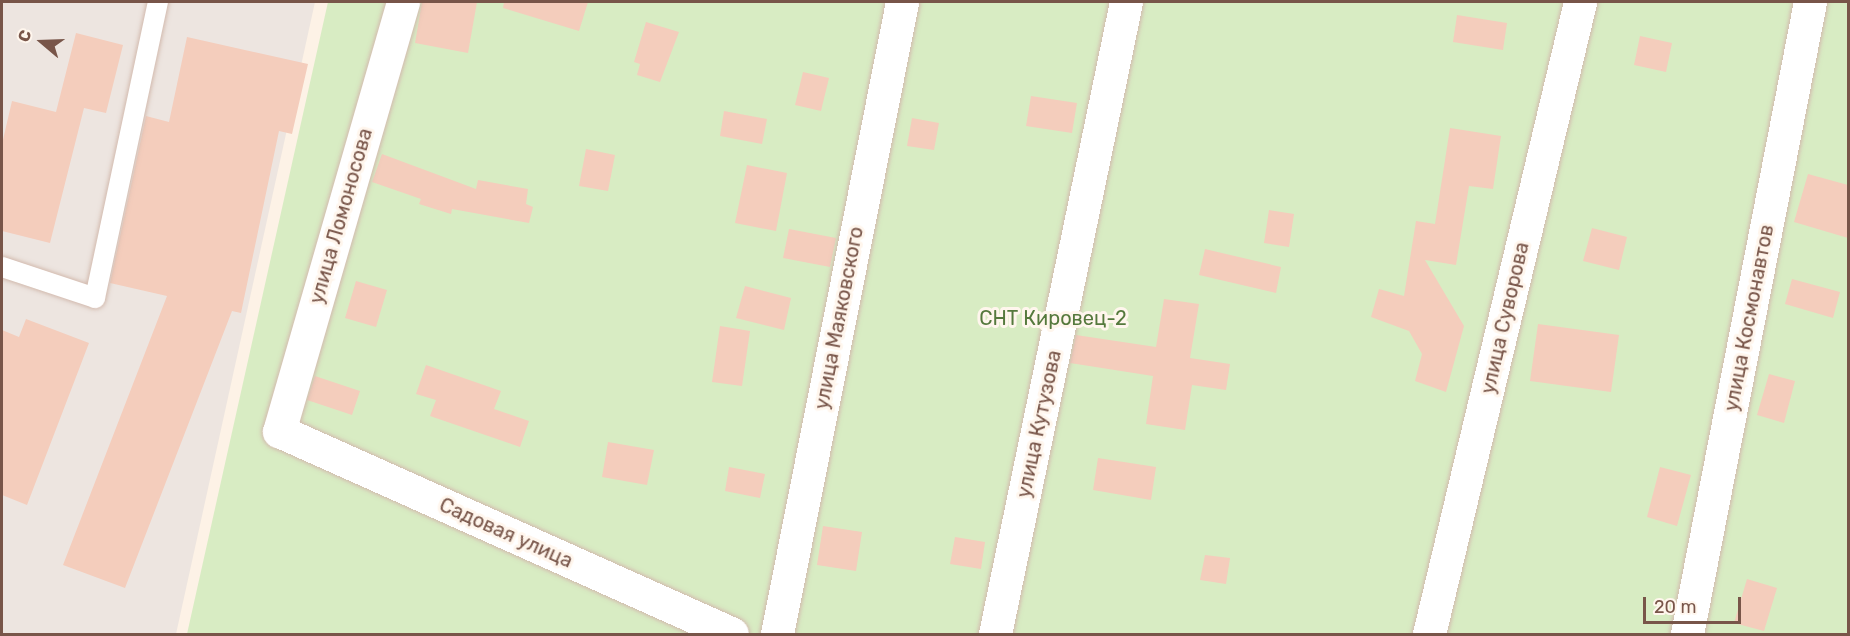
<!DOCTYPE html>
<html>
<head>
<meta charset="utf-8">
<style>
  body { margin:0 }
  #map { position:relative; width:1850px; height:636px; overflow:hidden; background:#fdf2e6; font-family:Rubik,sans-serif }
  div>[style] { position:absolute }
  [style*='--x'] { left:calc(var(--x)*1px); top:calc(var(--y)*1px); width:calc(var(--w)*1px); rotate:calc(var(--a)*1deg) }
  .industrial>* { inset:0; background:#ede5e0 }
  .green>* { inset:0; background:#d8ecc3 }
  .building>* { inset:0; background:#f4cdbc }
  .roads { filter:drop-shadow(0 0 2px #d2baae) drop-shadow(0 0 2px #d2baae) }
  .service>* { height:20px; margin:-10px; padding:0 10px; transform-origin:10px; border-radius:10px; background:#fff }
  .minor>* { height:33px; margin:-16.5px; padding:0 16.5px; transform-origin:16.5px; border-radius:16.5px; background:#fff }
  span { translate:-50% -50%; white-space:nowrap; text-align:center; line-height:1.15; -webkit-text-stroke:6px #fff6ed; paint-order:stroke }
  .street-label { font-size:20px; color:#785549 }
  .park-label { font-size:20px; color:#55793d }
  .frame { position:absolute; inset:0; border:3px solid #785549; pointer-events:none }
  .north { position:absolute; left:12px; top:12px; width:60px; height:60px; -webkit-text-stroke:4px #fff6ed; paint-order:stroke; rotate:289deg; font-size:16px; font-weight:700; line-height:24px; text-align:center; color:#785549 }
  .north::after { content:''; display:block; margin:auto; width:21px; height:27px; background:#785549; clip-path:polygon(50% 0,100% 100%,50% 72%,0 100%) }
  .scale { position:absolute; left:1643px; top:597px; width:98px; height:27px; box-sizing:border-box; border:3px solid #785549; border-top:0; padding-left:8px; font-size:18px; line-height:21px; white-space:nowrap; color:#785549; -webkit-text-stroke:4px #fff6ed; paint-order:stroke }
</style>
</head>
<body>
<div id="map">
  <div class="industrial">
    <div style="clip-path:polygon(2px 2px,315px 2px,176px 634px,2px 634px)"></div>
  </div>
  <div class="green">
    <div style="clip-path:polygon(328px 2px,1848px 2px,1848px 634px,187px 634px)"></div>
  </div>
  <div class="building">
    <div style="clip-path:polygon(422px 2px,477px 2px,468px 53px,415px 43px)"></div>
    <div style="clip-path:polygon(504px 2px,588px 2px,579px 31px,503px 8px)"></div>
    <div style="clip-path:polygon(1457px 15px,1507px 23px,1503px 50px,1453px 42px)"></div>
    <div style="clip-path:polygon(646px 22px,679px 32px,660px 82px,637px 75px,640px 64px,634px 62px)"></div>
    <div style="clip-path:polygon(76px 33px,123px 45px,106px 113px,84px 108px,50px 243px,2px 231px,2px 144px,12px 101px,56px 112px)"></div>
    <div style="clip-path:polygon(1640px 36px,1672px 43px,1666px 72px,1634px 65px)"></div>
    <div style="clip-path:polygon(187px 37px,308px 64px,292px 134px,279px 131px,241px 313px,232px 311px,125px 588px,63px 565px,167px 296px,110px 283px,146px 116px,169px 122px)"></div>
    <div style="clip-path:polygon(803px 72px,829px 78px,821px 111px,795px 105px)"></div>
    <div style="clip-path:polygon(1031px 96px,1077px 103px,1072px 133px,1026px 126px)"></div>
    <div style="clip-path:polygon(724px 111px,767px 119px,762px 144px,720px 136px)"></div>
    <div style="clip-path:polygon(912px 118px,939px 123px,934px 150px,907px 146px)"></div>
    <div style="clip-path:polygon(1450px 128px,1501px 136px,1493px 189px,1469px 186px,1456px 265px,1425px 260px,1464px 326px,1446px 392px,1415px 381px,1422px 354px,1409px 331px,1371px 317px,1379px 289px,1404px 296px,1416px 221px,1435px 224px)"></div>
    <div style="clip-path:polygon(586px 149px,615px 155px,608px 191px,579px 186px)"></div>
    <div style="clip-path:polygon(382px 154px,476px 189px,478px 180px,528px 189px,526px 204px,533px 207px,529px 223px,452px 209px,451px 214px,419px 204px,421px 199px,372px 182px)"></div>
    <div style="clip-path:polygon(747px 165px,787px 173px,776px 231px,735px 223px)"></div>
    <div style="clip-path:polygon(1808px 174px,1848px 185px,1848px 238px,1794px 222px)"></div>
    <div style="clip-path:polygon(1269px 210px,1294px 214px,1289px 247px,1264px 243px)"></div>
    <div style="clip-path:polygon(1592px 228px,1627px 237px,1619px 270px,1583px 261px)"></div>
    <div style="clip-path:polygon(789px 229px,836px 238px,830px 267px,783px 258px)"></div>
    <div style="clip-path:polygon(1205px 249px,1281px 267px,1276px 293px,1199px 275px)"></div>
    <div style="clip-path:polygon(1792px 279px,1840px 292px,1833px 318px,1785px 304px)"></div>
    <div style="clip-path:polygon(356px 281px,387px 290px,376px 327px,345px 318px)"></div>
    <div style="clip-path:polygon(745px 286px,791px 298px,784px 330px,736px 318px)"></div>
    <div style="clip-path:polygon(1164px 299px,1199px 304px,1190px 358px,1230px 364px,1226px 390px,1192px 385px,1185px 430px,1146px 424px,1153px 376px,1070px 363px,1076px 335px,1156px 347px)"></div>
    <div style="clip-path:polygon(26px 319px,89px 343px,27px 505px,2px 495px,2px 330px,19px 337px)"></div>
    <div style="clip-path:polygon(1538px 324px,1619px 335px,1611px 392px,1530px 381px)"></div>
    <div style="clip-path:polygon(720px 326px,750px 331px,742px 386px,712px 382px)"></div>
    <div style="clip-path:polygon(426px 365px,501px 391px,494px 409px,529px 421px,520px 447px,430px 416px,436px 400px,416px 394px)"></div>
    <div style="clip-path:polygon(1769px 374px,1795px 381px,1784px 423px,1757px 415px)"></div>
    <div style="clip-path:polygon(315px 376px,360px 391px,352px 415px,307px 400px)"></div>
    <div style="clip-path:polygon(608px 442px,654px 450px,647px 485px,602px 477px)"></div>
    <div style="clip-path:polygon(1098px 458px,1156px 467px,1151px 500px,1093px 490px)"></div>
    <div style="clip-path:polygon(729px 467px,765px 474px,760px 498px,725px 491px)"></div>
    <div style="clip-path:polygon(1660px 467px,1691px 475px,1677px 526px,1647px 517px)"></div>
    <div style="clip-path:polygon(823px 526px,862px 532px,856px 571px,817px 565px)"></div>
    <div style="clip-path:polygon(955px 537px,985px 542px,981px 569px,950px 564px)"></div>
    <div style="clip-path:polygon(1205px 555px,1230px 558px,1226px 584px,1200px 580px)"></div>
    <div style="clip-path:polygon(1747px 579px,1777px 588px,1764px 631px,1734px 623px)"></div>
  </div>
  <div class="roads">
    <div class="service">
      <div style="--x:2;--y:267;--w:98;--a:18.4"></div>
      <div style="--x:95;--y:298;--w:303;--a:-78"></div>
    </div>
    <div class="minor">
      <div style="--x:403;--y:2;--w:447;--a:106.1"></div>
      <div style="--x:279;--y:431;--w:496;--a:24.1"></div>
      <div style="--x:777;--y:634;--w:644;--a:-78.81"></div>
      <div style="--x:995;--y:634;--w:645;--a:-78.29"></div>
      <div style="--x:1429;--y:634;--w:650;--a:-76.56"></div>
      <div style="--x:1687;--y:634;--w:644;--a:-78.99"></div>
    </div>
  </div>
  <div class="street-label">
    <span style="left:341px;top:216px;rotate:-74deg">улица Ломоносова</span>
    <span style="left:839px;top:318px;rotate:-79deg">улица Маяковского</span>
    <span style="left:1505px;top:318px;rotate:-77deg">улица Суворова</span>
    <span style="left:1749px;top:318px;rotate:-79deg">улица Космонавтов</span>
    <span style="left:1039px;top:424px;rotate:-78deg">улица Кутузова</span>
    <span style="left:506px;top:533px;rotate:24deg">Садовая улица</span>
  </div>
  <div class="park-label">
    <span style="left:1053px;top:318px">СНТ Кировец-2</span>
  </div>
  <div class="frame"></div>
  <div class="north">С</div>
  <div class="scale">20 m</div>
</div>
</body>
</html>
